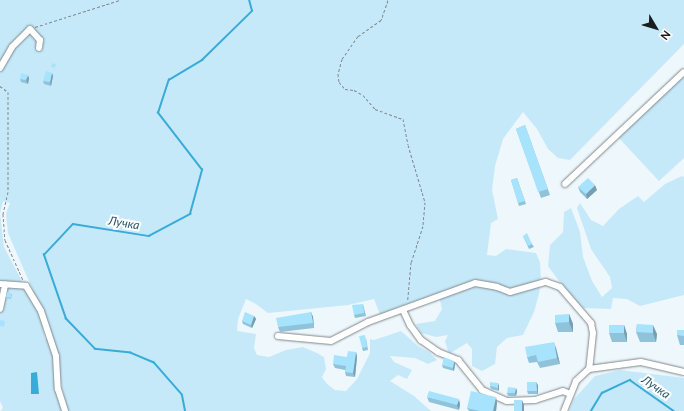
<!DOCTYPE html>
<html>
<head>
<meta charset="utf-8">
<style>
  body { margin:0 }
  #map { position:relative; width:684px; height:411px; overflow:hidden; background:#eef7fc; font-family:Lato,sans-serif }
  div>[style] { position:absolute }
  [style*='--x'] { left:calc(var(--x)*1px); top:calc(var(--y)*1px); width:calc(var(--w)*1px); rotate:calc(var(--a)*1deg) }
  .green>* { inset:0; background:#c6e9f9 }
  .water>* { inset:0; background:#39abd8 }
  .stream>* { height:1.5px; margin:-0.75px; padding:0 0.75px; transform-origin:0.75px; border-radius:0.75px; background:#39abd8 }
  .path>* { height:1px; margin-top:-0.5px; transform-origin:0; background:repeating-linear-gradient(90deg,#83898d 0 3px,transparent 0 5px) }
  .roads { filter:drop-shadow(0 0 1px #7f878b) drop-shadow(0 0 1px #7f878b) }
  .minor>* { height:6px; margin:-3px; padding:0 3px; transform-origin:3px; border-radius:3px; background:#fff }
  .wall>* { inset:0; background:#90c3da }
  .shaded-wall>* { inset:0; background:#769fb2 }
  .building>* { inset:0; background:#a8e3fe }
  span { translate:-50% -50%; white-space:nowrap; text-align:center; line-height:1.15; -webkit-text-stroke:4px #fff; paint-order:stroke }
  .water-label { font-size:12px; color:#2a586c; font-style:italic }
  .north { position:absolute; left:636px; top:8px; width:40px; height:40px; -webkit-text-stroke:3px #fff; paint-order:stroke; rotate:128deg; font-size:11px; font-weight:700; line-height:16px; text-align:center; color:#1a1d1f }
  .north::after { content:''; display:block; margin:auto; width:14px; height:18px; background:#1a1d1f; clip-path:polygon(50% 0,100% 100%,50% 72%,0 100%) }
</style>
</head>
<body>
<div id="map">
  <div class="green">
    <div style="clip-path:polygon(0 0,684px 0,684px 44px,570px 160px,558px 158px,548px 149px,537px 129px,523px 112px,503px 139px,495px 166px,492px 190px,498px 219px,491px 223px,487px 255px,496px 256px,506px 249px,536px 253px,540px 262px,541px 279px,539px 294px,534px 312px,523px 335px,507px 338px,497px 347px,495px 364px,482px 371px,472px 366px,472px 349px,467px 343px,449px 354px,445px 341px,448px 335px,436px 337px,421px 333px,416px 324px,435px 321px,442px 309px,439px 296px,381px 317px,374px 299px,348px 305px,268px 313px,256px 304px,246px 299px,238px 319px,237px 331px,256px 334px,254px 348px,257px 355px,269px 357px,286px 350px,303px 347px,317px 353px,324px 357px,326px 369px,322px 377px,327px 384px,335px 390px,346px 391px,357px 379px,370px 353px,370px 339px,374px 340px,401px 331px,418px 346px,429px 352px,437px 360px,428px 364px,415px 358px,390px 356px,394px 362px,412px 370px,407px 379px,398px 375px,390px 381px,414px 396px,431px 411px,67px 411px,51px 332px,8px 233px,6px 213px,10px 203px,3px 201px,0 214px,4px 247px,41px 317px,45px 339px,48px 338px,55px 361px,63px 411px,0 411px,3px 408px,0 401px)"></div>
    <div style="clip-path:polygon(684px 75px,684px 158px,659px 181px,618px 137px)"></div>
    <div style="clip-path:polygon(682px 176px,684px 177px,684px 295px,640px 306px,627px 299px,613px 298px,611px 309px,583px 308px,559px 281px,548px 266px,550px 245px,563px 232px,564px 212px,571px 208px,580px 232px,583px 257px,592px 281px,602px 297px,612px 288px,610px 277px,591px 249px,577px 208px,580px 203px,591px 220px,603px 226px,619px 209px,638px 196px,644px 202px,665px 184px)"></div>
    <div style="clip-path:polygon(620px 370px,684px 378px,684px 411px,569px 411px,574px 399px,595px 376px)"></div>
  </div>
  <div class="water">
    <div style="clip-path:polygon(37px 372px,39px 394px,31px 394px,31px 373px)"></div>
  </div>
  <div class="stream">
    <div style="--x:185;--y:411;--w:16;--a:-101"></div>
    <div style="--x:182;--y:395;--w:43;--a:-131.2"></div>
    <div style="--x:154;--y:363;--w:25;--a:-157"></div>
    <div style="--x:131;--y:353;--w:36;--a:-174"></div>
    <div style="--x:95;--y:349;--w:42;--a:-134"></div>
    <div style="--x:66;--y:319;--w:68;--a:-109"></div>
    <div style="--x:44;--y:255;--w:42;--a:-46.9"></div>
    <div style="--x:73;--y:224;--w:77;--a:9"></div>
    <div style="--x:149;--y:236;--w:47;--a:-28.2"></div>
    <div style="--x:190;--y:214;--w:46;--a:-74.7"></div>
    <div style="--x:202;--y:170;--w:72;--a:-127.7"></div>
    <div style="--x:158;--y:113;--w:35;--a:-72"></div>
    <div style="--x:169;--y:80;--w:39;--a:-31"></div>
    <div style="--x:202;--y:60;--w:70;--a:-44.4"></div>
    <div style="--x:252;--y:11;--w:11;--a:-105"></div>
    <div style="--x:591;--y:411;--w:21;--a:-59"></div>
    <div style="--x:602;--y:393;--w:31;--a:-25"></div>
    <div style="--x:630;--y:380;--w:54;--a:35.2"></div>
  </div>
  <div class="path">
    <div style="--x:388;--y:0;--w:21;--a:109"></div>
    <div style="--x:381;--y:20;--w:28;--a:145"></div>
    <div style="--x:358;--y:36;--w:28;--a:125"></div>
    <div style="--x:342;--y:59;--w:16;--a:105"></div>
    <div style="--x:338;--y:74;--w:8;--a:83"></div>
    <div style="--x:339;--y:82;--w:9;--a:49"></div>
    <div style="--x:345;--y:89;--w:9;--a:6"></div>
    <div style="--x:354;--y:90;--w:10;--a:29"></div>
    <div style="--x:363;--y:95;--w:18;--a:49"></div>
    <div style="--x:375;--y:109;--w:30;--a:20"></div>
    <div style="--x:403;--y:119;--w:26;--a:79"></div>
    <div style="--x:408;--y:145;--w:59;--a:73.4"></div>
    <div style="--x:425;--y:202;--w:24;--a:95"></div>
    <div style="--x:423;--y:226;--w:38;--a:108"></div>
    <div style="--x:411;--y:262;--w:38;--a:95"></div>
    <div style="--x:35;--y:27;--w:89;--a:-17.6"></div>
    <div style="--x:0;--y:86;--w:10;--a:37"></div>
    <div style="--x:8;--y:92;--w:100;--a:90"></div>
    <div style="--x:8;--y:192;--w:23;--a:103"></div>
    <div style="--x:3;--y:214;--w:26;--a:86"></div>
    <div style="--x:5;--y:240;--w:44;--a:65.8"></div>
  </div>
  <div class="roads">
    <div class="minor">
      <div style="--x:0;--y:68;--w:24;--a:-60"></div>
      <div style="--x:12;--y:47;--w:25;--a:-45"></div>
      <div style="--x:30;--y:29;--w:15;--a:48"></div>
      <div style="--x:40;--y:40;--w:8;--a:97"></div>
      <div style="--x:565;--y:184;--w:163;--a:-43.3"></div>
      <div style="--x:0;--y:284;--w:26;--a:4"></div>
      <div style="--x:26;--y:286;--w:29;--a:59"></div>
      <div style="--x:41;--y:311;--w:47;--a:71.6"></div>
      <div style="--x:56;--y:356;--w:33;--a:87"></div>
      <div style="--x:58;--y:389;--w:23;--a:72"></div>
      <div style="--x:0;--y:309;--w:25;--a:-78"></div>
      <div style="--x:403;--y:310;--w:17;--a:65"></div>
      <div style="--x:410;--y:325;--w:19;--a:54"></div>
      <div style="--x:421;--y:340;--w:21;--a:35"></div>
      <div style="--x:438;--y:352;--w:22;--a:22"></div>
      <div style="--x:458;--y:360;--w:38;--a:51"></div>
      <div style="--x:482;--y:390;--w:27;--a:24"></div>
      <div style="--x:507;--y:401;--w:28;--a:-2"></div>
      <div style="--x:535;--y:400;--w:29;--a:-18"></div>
      <div style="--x:563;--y:391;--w:8;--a:23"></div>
      <div style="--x:278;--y:336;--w:53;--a:5.4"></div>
      <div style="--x:331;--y:341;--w:42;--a:-27.2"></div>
      <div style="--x:368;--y:322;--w:114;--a:-20"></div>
      <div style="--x:475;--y:283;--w:22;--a:10"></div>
      <div style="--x:497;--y:287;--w:14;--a:21"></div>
      <div style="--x:510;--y:292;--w:37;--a:-16"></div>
      <div style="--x:546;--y:282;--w:15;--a:20"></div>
      <div style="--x:560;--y:287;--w:48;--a:49.3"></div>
      <div style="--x:591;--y:323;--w:10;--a:79"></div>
      <div style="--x:593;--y:333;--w:36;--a:96"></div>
      <div style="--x:564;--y:411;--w:32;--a:-68"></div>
      <div style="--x:576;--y:381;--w:18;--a:-43"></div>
      <div style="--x:589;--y:369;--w:52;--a:-7.7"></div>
      <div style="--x:641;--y:362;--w:44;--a:13.1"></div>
    </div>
  </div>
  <div class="wall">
    <div style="clip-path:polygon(52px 73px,53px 76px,51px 86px,44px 84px,43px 81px)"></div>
    <div style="clip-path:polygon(29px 78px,28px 84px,21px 82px,20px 79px)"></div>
    <div style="clip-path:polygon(525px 125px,550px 195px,541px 198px,516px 129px)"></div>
    <div style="clip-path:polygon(517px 178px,526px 204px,519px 206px,511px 180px)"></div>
    <div style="clip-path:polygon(578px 187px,597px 190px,587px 199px,580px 192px)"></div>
    <div style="clip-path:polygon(523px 236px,532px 244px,534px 247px,529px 249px)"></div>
    <div style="clip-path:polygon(12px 294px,11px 299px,7px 298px,6px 297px)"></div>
    <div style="clip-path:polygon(363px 304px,366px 316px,355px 318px,354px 315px)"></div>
    <div style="clip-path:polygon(311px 312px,313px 317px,314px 328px,280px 332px,278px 327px)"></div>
    <div style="clip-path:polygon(569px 314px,573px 324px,573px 332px,558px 332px,555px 323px)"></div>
    <div style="clip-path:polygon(254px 316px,256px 319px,252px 328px,243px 324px,242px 321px)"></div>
    <div style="clip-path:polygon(637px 324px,657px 334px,656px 342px,640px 342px,636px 332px)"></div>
    <div style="clip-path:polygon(624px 325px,627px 334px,627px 342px,612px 342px,609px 333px)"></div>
    <div style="clip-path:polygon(684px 330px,684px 345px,680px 345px,677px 335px)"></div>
    <div style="clip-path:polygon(366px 338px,368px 350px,363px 351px,362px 348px)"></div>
    <div style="clip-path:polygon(556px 348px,560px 364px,540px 368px,537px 362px,529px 363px,527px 357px)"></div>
    <div style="clip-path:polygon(356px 352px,357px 357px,355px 377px,346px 376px,345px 372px,345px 370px,335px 368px,333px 364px)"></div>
    <div style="clip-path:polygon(455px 364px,454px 371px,443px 368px,442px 365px)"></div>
    <div style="clip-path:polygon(538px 385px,538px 394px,528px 394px,527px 391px)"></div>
    <div style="clip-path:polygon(490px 386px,499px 386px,499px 391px,491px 389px)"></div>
    <div style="clip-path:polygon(516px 388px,517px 391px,516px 396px,508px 396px,507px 393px)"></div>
    <div style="clip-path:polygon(427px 397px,460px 404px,459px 410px,429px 402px)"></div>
    <div style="clip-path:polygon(497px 402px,496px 411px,469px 411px,467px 408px)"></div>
  </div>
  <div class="shaded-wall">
    <div style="clip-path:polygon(52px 73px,53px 76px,51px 86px,50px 82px)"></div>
    <div style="clip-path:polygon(28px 75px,29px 78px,28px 84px,26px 80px)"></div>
    <div style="clip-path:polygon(595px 185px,597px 190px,587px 199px,586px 194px)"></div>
    <div style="clip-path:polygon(311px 312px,313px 317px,314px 328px,313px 323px)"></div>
    <div style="clip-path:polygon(569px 314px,573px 324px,573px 332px,569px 322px)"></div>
    <div style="clip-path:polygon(254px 316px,256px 319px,252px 328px,251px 325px)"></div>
    <div style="clip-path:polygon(624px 325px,627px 334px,627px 342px,624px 333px)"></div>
    <div style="clip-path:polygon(653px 325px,657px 334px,656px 342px,653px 333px)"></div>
    <div style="clip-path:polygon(554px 342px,556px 348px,560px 364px,557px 358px)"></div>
    <div style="clip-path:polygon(356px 352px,357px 357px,355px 377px,353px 373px)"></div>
    <div style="clip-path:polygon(454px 361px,455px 364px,454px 371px,453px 368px)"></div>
    <div style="clip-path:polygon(536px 382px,538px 385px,538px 394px,537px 391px)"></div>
    <div style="clip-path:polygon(498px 383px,499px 386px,499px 391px,498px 388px)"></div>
    <div style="clip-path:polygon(516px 388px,517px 391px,516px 396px,515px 393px)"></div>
    <div style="clip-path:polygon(496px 397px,497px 402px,496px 411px,493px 411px)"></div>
    <div style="clip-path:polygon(459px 399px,460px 404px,459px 410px,457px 405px)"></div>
    <div style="clip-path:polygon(522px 400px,524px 405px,524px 411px,522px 411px)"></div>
  </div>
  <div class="building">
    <div style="clip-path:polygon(52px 63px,56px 64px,55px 68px,51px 67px)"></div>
    <div style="clip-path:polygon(46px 71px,52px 73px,50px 82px,43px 81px)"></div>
    <div style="clip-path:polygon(21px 73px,28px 75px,26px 80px,20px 79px)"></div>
    <div style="clip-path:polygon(525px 125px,548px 189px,538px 192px,516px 129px)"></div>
    <div style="clip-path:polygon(517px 178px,525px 201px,518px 203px,511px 180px)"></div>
    <div style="clip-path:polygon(588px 178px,595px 185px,586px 194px,578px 187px)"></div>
    <div style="clip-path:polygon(527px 233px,532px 244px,528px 246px,523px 236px)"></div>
    <div style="clip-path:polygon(7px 292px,11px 293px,11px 298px,6px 297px)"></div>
    <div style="clip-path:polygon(363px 304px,364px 313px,354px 315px,352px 305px)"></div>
    <div style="clip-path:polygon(245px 312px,254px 316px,251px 325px,242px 321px)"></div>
    <div style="clip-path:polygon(311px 312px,313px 323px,278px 327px,276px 318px)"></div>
    <div style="clip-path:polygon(569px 314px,569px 322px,555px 323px,555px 315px)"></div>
    <div style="clip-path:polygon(0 320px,5px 321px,4px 327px,0 326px)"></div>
    <div style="clip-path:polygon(637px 324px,653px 325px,653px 333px,636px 332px)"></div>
    <div style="clip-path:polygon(609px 325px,624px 325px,624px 333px,609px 333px)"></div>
    <div style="clip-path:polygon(677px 330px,684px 330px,684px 336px,677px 335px)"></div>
    <div style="clip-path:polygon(365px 335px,367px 347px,362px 348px,359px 336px)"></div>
    <div style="clip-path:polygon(554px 342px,557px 358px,538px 362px,536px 355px,527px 357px,525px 347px)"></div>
    <div style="clip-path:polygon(348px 351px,356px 352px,353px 373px,345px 372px,346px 366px,333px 364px,334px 355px,347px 357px)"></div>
    <div style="clip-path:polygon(444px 357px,454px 361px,453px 368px,442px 365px)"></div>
    <div style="clip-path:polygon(490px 382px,498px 383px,498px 388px,490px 386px)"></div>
    <div style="clip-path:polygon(527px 382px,536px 382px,537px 391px,527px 391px)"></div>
    <div style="clip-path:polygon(508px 387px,516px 388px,515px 393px,507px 393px)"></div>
    <div style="clip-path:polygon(429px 391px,459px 399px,457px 405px,427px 397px)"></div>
    <div style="clip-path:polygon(471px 391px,496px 397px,493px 411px,480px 411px,467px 408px)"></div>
    <div style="clip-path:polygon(514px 400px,522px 400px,522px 411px,514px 411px)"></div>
  </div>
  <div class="water-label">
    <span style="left:124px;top:223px;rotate:9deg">Лучка</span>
    <span style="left:656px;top:387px;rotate:35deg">Лучка</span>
  </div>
  <div class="north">N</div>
</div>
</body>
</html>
